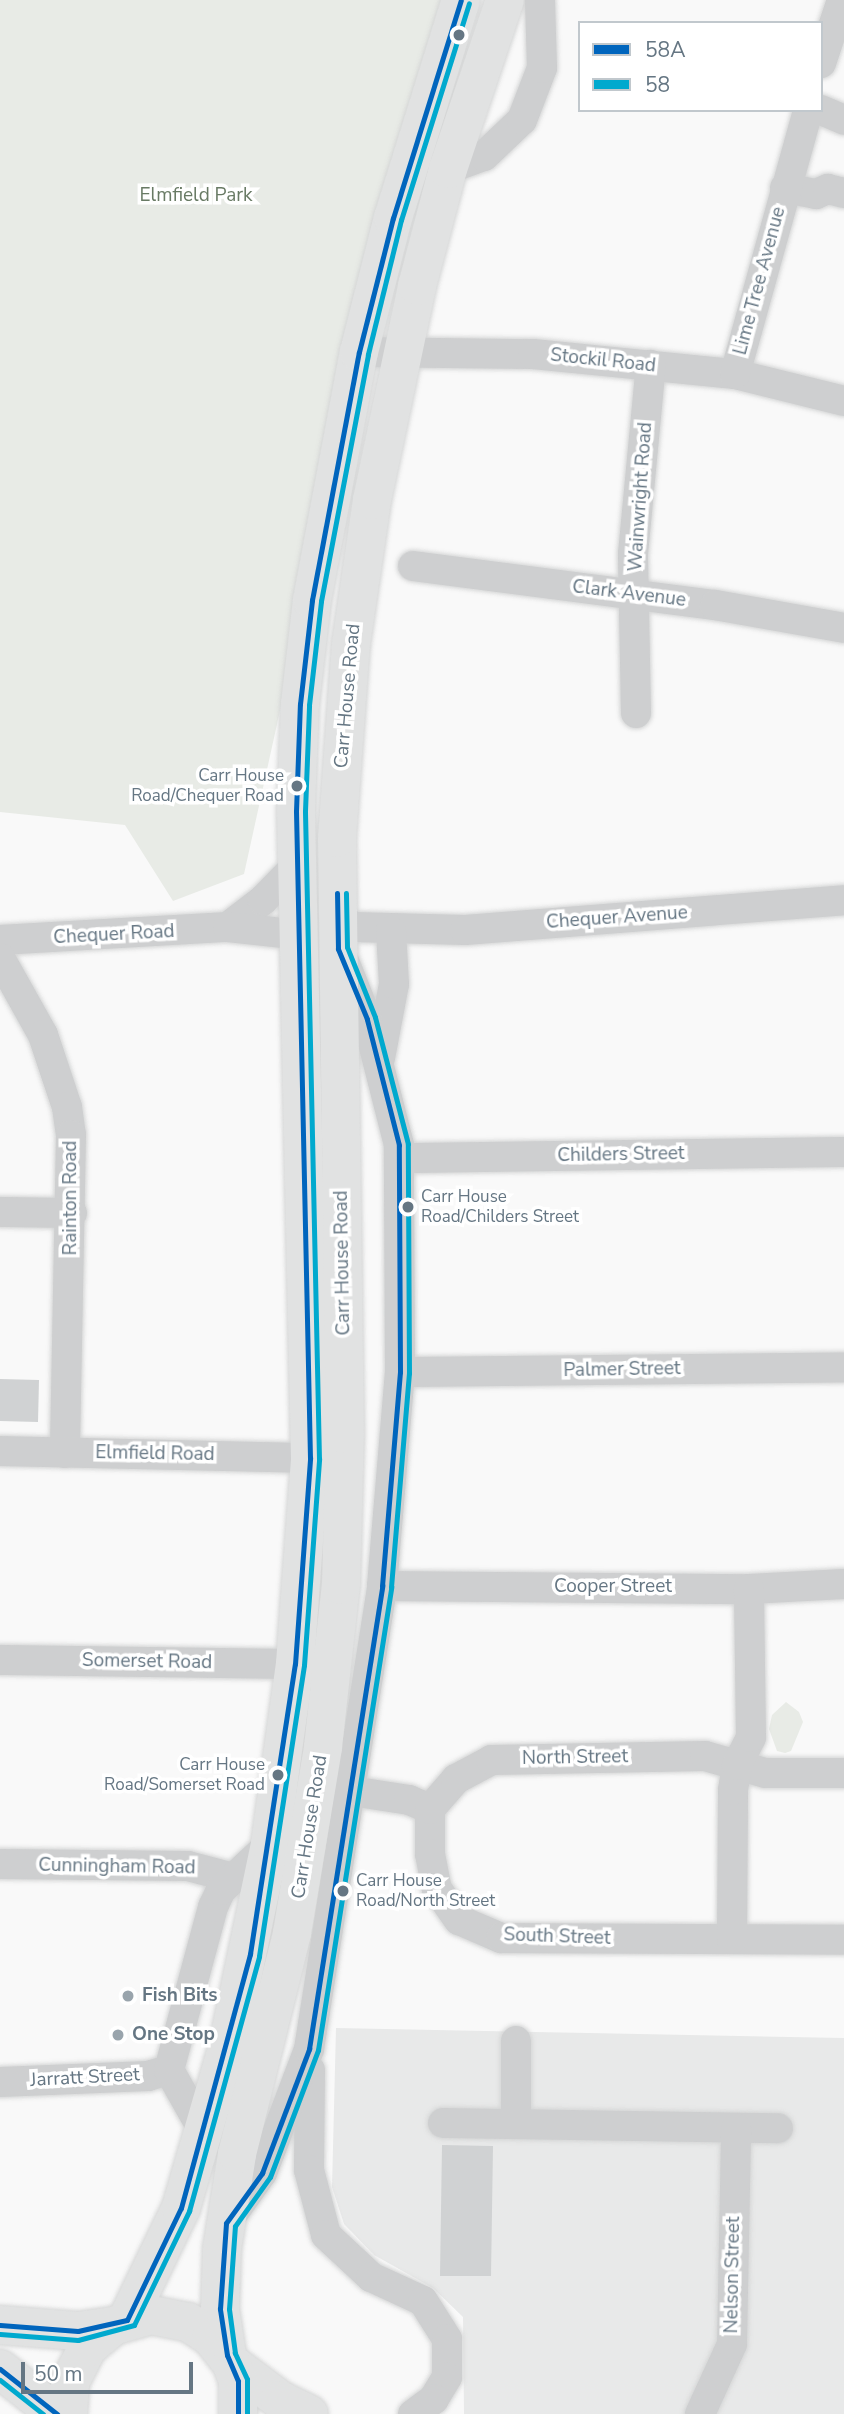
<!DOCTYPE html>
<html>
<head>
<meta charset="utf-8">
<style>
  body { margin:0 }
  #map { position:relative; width:844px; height:2414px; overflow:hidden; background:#f9f9f9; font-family:"Nunito Sans",sans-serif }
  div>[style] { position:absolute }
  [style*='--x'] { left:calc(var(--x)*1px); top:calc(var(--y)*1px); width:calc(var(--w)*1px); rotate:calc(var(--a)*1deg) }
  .built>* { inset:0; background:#e8e9e9 }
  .green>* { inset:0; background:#e8ebe6 }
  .building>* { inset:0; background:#d0d2d3 }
  .roads { filter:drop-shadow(0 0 2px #d5d6d6) drop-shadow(0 0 2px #d5d6d6) }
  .minor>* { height:30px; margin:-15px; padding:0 15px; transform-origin:15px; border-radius:15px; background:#cecfd0 }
  .highway>* { height:38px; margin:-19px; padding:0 19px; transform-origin:19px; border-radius:19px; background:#e1e2e2 }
  .bus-1>* { height:5px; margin:-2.5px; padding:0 2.5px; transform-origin:2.5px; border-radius:2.5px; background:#0065bd }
  .bus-2>* { height:5px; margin:-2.5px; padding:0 2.5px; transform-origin:2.5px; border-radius:2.5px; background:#00a9ce }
  .dots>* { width:19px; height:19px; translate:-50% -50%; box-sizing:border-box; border:4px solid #fff; border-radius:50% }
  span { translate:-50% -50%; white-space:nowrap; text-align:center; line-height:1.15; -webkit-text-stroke:7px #fff; paint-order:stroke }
  .bus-label { font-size:17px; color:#657683 }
  .right { translate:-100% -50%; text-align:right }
  .left { translate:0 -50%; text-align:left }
  .park-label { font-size:19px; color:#687a64 }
  .street-label { font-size:19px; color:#657683 }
  .poi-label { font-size:19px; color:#657683; font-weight:700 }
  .legend { position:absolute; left:578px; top:21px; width:245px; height:91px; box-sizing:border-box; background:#fff; border:2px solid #c1c8cd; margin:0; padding:9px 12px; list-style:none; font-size:21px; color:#657683 }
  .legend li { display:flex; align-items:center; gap:14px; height:35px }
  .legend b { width:35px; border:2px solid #c1c8cd }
  .scale { position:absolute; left:21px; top:2362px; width:172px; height:32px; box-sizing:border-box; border:4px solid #657683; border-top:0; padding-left:9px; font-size:21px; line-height:24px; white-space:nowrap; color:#657683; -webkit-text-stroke:5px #fff; paint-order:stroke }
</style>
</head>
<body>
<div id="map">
  <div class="built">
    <div style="clip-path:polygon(336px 2028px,844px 2038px,844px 2414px,464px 2414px,463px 2317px,433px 2288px,374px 2255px,344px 2224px,332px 2187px)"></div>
  </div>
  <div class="green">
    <div style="clip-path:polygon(0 0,461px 0,359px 352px,244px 874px,173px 901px,125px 825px,0 812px)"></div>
    <div style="clip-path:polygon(786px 1702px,799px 1712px,803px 1722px,791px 1751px,785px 1753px,777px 1751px,769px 1729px,772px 1715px)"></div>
  </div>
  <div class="building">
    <div style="clip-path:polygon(0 1379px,39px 1380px,38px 1422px,0 1421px)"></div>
    <div style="clip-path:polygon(442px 2145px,493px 2146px,491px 2276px,440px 2276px)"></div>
  </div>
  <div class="roads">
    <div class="minor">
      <div style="--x:821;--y:63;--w:66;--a:-71.6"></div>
      <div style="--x:821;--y:110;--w:25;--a:23"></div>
      <div style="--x:448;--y:169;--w:38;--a:-20"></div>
      <div style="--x:484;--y:156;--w:52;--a:-43.5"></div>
      <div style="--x:522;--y:120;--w:56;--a:-69"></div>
      <div style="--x:542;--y:68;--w:68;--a:-91.7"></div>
      <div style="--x:785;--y:188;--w:32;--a:11"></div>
      <div style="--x:816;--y:194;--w:13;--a:-23"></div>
      <div style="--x:828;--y:189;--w:16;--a:14"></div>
      <div style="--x:359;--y:352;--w:174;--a:0.7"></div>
      <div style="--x:533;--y:354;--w:203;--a:5.7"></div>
      <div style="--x:735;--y:374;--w:112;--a:13.9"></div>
      <div style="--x:735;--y:374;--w:274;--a:-74.5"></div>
      <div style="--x:413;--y:566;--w:305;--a:7.4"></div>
      <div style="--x:715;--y:605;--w:131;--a:10.1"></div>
      <div style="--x:636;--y:713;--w:159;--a:-91.1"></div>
      <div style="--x:633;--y:554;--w:190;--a:-84.6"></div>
      <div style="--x:338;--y:915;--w:19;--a:39"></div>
      <div style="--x:353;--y:927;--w:112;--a:1.5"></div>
      <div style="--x:465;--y:930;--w:380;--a:-4.5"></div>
      <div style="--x:228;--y:927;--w:44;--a:-37.6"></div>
      <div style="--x:263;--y:900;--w:50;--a:-45.8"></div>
      <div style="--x:0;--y:940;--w:228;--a:-3.3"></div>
      <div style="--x:228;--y:927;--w:72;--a:6.3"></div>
      <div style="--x:0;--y:958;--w:88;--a:60.8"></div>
      <div style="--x:43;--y:1035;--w:76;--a:71.6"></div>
      <div style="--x:67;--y:1107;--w:28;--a:82"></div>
      <div style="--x:71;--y:1135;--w:318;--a:91.1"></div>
      <div style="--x:380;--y:1058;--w:75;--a:-79.3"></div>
      <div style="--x:394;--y:984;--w:53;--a:-93.2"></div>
      <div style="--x:400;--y:1164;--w:11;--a:-34"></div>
      <div style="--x:409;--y:1158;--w:435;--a:-0.8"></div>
      <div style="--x:0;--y:1212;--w:72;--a:0.8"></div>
      <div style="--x:400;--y:1372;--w:444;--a:-0.6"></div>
      <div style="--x:0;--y:1451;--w:310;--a:1.3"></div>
      <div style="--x:382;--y:1586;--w:367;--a:0.5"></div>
      <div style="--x:749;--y:1589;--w:95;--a:-3"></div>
      <div style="--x:0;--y:1660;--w:295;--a:0.8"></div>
      <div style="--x:351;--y:1791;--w:59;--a:8.8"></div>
      <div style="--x:409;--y:1800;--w:23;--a:23"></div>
      <div style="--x:430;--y:1809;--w:45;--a:90"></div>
      <div style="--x:430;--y:1854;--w:36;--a:79"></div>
      <div style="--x:437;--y:1889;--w:38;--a:55"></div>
      <div style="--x:459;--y:1920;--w:46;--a:23.2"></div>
      <div style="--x:501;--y:1938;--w:343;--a:0.3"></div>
      <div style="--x:430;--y:1809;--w:40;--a:-49"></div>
      <div style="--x:456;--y:1779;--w:40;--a:-28"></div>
      <div style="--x:491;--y:1760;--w:214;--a:-1.1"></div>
      <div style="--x:705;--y:1756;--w:62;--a:15.8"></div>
      <div style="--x:765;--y:1773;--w:79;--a:0"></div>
      <div style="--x:0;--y:1864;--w:188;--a:0.6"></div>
      <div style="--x:188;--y:1866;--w:47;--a:14.9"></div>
      <div style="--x:732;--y:1939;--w:149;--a:-89.6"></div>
      <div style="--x:733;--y:1790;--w:25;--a:-81"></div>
      <div style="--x:737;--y:1765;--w:31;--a:-63"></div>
      <div style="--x:751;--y:1737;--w:148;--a:-90.8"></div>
      <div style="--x:310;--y:2070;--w:100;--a:90.6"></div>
      <div style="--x:309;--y:2170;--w:67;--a:75.3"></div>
      <div style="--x:326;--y:2235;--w:62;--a:43"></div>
      <div style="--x:371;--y:2277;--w:57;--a:24.8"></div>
      <div style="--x:423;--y:2301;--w:45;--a:57.7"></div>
      <div style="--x:447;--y:2339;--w:38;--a:90"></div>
      <div style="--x:447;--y:2377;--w:26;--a:121"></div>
      <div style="--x:434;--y:2399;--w:26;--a:144"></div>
      <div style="--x:0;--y:2082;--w:148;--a:-2.3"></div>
      <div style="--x:148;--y:2076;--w:22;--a:-16"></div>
      <div style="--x:443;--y:2123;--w:335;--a:0.9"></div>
      <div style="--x:516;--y:2124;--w:83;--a:-90"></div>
      <div style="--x:204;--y:2132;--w:71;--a:-119.4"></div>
      <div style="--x:169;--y:2070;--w:169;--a:-74.9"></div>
      <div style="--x:213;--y:1907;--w:19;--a:-65"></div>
      <div style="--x:221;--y:1890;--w:67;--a:-43.2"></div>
      <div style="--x:227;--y:2222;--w:60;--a:-54.5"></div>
      <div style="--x:262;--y:2173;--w:133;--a:-69.2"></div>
      <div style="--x:309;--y:2049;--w:469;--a:-81"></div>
      <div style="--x:382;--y:1586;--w:215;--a:-85.2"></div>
      <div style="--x:400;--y:1372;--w:227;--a:-90.3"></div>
      <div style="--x:399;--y:1145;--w:130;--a:-104.3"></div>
      <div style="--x:367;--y:1019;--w:68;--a:-111.6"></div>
      <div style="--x:700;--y:2414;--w:77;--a:-65.4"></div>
      <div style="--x:732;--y:2344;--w:216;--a:-88.9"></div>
    </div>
    <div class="highway">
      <div style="--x:127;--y:2320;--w:124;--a:-64.3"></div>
      <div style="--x:181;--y:2208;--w:170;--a:-73.9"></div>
      <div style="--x:228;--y:2045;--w:205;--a:-78.2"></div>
      <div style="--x:270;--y:1844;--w:182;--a:-82.1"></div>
      <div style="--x:295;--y:1664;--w:207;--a:-85.8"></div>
      <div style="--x:310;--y:1458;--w:647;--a:-91.24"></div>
      <div style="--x:296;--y:811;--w:107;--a:-87.9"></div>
      <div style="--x:300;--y:704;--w:105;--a:-83.4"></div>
      <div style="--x:312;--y:600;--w:252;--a:-79.3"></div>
      <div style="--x:359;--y:352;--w:138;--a:-75.8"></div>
      <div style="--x:393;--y:218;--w:228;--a:-72.7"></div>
      <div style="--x:0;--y:2325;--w:78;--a:4.4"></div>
      <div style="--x:78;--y:2331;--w:35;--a:-8"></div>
      <div style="--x:227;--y:2355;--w:47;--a:-98.7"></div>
      <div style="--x:220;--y:2309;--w:60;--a:-88.1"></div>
      <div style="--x:222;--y:2249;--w:96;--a:-81"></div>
      <div style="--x:237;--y:2154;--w:228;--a:-76"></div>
      <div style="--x:292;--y:1933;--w:189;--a:-80.5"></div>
      <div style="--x:323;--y:1747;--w:163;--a:-83.7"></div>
      <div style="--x:341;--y:1585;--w:151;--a:-88.5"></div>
      <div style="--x:345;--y:1434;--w:596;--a:-90.77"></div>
      <div style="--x:337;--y:838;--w:195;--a:-85.9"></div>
      <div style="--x:351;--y:644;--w:146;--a:-81.7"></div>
      <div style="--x:372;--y:500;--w:219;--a:-78.1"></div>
      <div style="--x:417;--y:286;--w:121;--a:-75.2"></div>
      <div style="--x:448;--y:169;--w:178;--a:-71.4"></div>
      <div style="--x:232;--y:2364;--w:60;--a:36.9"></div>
      <div style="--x:280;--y:2400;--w:32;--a:26"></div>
      <div style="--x:0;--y:2369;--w:73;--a:38.3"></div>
      <div style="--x:68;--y:2414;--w:32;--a:-86"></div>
      <div style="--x:70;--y:2382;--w:38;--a:-63"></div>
      <div style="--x:87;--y:2348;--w:34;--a:-40"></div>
      <div style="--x:113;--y:2326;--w:40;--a:-16"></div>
      <div style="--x:151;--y:2315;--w:38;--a:11"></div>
      <div style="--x:188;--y:2322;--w:27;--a:33"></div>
      <div style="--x:211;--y:2337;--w:34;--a:52"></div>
      <div style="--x:232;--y:2364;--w:18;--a:71"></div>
      <div style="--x:238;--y:2381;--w:33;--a:90"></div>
    </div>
  </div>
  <div class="bus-1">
    <div style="--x:0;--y:2325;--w:78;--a:4.4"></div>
    <div style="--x:78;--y:2331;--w:50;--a:-12.7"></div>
    <div style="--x:127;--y:2320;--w:124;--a:-64.3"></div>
    <div style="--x:181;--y:2208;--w:263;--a:-74.8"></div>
    <div style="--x:250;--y:1954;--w:293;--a:-81.2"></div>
    <div style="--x:295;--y:1664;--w:207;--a:-85.8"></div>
    <div style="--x:310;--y:1458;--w:647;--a:-91.24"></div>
    <div style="--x:296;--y:811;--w:107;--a:-87.9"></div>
    <div style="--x:300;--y:704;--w:105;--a:-83.4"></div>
    <div style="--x:312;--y:600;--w:252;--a:-79.3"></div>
    <div style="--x:359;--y:352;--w:138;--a:-75.8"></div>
    <div style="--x:393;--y:218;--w:228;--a:-72.7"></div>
    <div style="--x:0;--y:2369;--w:73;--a:38.3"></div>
    <div style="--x:238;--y:2414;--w:33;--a:-90"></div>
    <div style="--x:238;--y:2381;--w:28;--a:-113"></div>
    <div style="--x:227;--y:2355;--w:47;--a:-98.7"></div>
    <div style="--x:220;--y:2309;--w:86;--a:-86"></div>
    <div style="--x:226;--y:2223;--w:62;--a:-54.2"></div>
    <div style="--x:262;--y:2173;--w:133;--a:-69.2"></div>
    <div style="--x:309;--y:2049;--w:469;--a:-81"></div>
    <div style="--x:382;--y:1586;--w:215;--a:-85.2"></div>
    <div style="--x:400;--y:1372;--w:227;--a:-90.3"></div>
    <div style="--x:399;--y:1145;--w:130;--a:-104.3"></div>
    <div style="--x:367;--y:1019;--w:76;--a:-112.5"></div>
    <div style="--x:338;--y:949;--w:56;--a:-91"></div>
  </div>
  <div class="bus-2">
    <div style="--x:0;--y:2334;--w:78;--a:4.4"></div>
    <div style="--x:78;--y:2340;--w:58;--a:-15"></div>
    <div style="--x:134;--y:2325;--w:127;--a:-64.2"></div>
    <div style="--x:189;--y:2211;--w:264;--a:-74.6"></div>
    <div style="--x:259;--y:1956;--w:294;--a:-81.2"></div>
    <div style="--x:304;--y:1665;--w:207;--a:-85.8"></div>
    <div style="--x:319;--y:1459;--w:648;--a:-91.24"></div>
    <div style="--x:305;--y:811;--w:106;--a:-87.8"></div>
    <div style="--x:309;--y:705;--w:105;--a:-83.4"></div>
    <div style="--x:321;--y:601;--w:251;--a:-79.2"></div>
    <div style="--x:368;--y:354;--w:138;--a:-76.2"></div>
    <div style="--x:401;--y:220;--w:227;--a:-72.6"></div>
    <div style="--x:0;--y:2380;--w:55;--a:38.3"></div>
    <div style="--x:247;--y:2414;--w:35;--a:-90"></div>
    <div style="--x:247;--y:2379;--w:29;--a:-115"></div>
    <div style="--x:235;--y:2353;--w:44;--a:-97.8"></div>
    <div style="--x:229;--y:2309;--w:83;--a:-85.9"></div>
    <div style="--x:235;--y:2226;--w:60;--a:-54.5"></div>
    <div style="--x:270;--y:2177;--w:136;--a:-69.3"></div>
    <div style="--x:318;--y:2050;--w:469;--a:-81"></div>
    <div style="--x:391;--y:1587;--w:215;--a:-85.2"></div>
    <div style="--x:409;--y:1373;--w:229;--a:-90.3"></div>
    <div style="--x:408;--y:1144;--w:131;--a:-104.6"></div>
    <div style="--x:375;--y:1017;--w:75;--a:-111.8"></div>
    <div style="--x:347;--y:947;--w:54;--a:-91.1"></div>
  </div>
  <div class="dots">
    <div style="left:459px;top:35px;background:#657683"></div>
    <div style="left:297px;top:786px;background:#657683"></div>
    <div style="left:408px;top:1207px;background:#657683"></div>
    <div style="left:278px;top:1775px;background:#657683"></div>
    <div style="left:343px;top:1891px;background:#657683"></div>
    <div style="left:128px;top:1996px;background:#99a4ac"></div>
    <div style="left:118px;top:2035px;background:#99a4ac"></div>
  </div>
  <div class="bus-label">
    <span class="right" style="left:284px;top:786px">Carr House<br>Road/Chequer Road</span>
    <span class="left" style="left:421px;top:1207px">Carr House<br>Road/Childers Street</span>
    <span class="right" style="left:265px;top:1775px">Carr House<br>Road/Somerset Road</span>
    <span class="left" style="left:356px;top:1891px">Carr House<br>Road/North Street</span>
  </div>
  <div class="park-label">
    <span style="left:196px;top:196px">Elmfield Park</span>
  </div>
  <div class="street-label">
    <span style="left:760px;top:281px;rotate:-75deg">Lime Tree Avenue</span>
    <span style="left:603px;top:361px;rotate:6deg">Stockil Road</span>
    <span style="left:641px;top:497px;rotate:-86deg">Wainwright Road</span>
    <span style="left:629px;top:594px;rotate:7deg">Clark Avenue</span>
    <span style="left:348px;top:696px;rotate:-85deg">Carr House Road</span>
    <span style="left:617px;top:918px;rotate:-4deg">Chequer Avenue</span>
    <span style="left:114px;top:935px;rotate:-3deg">Chequer Road</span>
    <span style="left:621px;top:1155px;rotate:-1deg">Childers Street</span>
    <span style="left:71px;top:1198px;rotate:-90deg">Rainton Road</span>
    <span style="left:343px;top:1263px;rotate:-91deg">Carr House Road</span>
    <span style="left:622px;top:1370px;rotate:-1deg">Palmer Street</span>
    <span style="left:155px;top:1454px;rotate:1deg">Elmfield Road</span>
    <span style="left:613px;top:1587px">Cooper Street</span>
    <span style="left:147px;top:1662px;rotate:1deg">Somerset Road</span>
    <span style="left:575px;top:1758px;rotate:-1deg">North Street</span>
    <span style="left:310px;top:1827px;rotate:-81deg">Carr House Road</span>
    <span style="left:117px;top:1867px;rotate:1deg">Cunningham Road</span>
    <span style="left:557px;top:1937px;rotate:2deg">South Street</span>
    <span style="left:85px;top:2078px;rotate:-3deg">Jarratt Street</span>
    <span style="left:733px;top:2275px;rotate:-89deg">Nelson Street</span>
  </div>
  <div class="poi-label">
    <span class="left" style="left:142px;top:1996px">Fish Bits</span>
    <span class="left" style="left:132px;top:2035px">One Stop</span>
  </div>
  <ul class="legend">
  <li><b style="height:9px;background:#0065bd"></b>58A</li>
  <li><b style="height:9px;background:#00a9ce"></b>58</li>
  </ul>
  <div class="scale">50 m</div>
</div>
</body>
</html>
